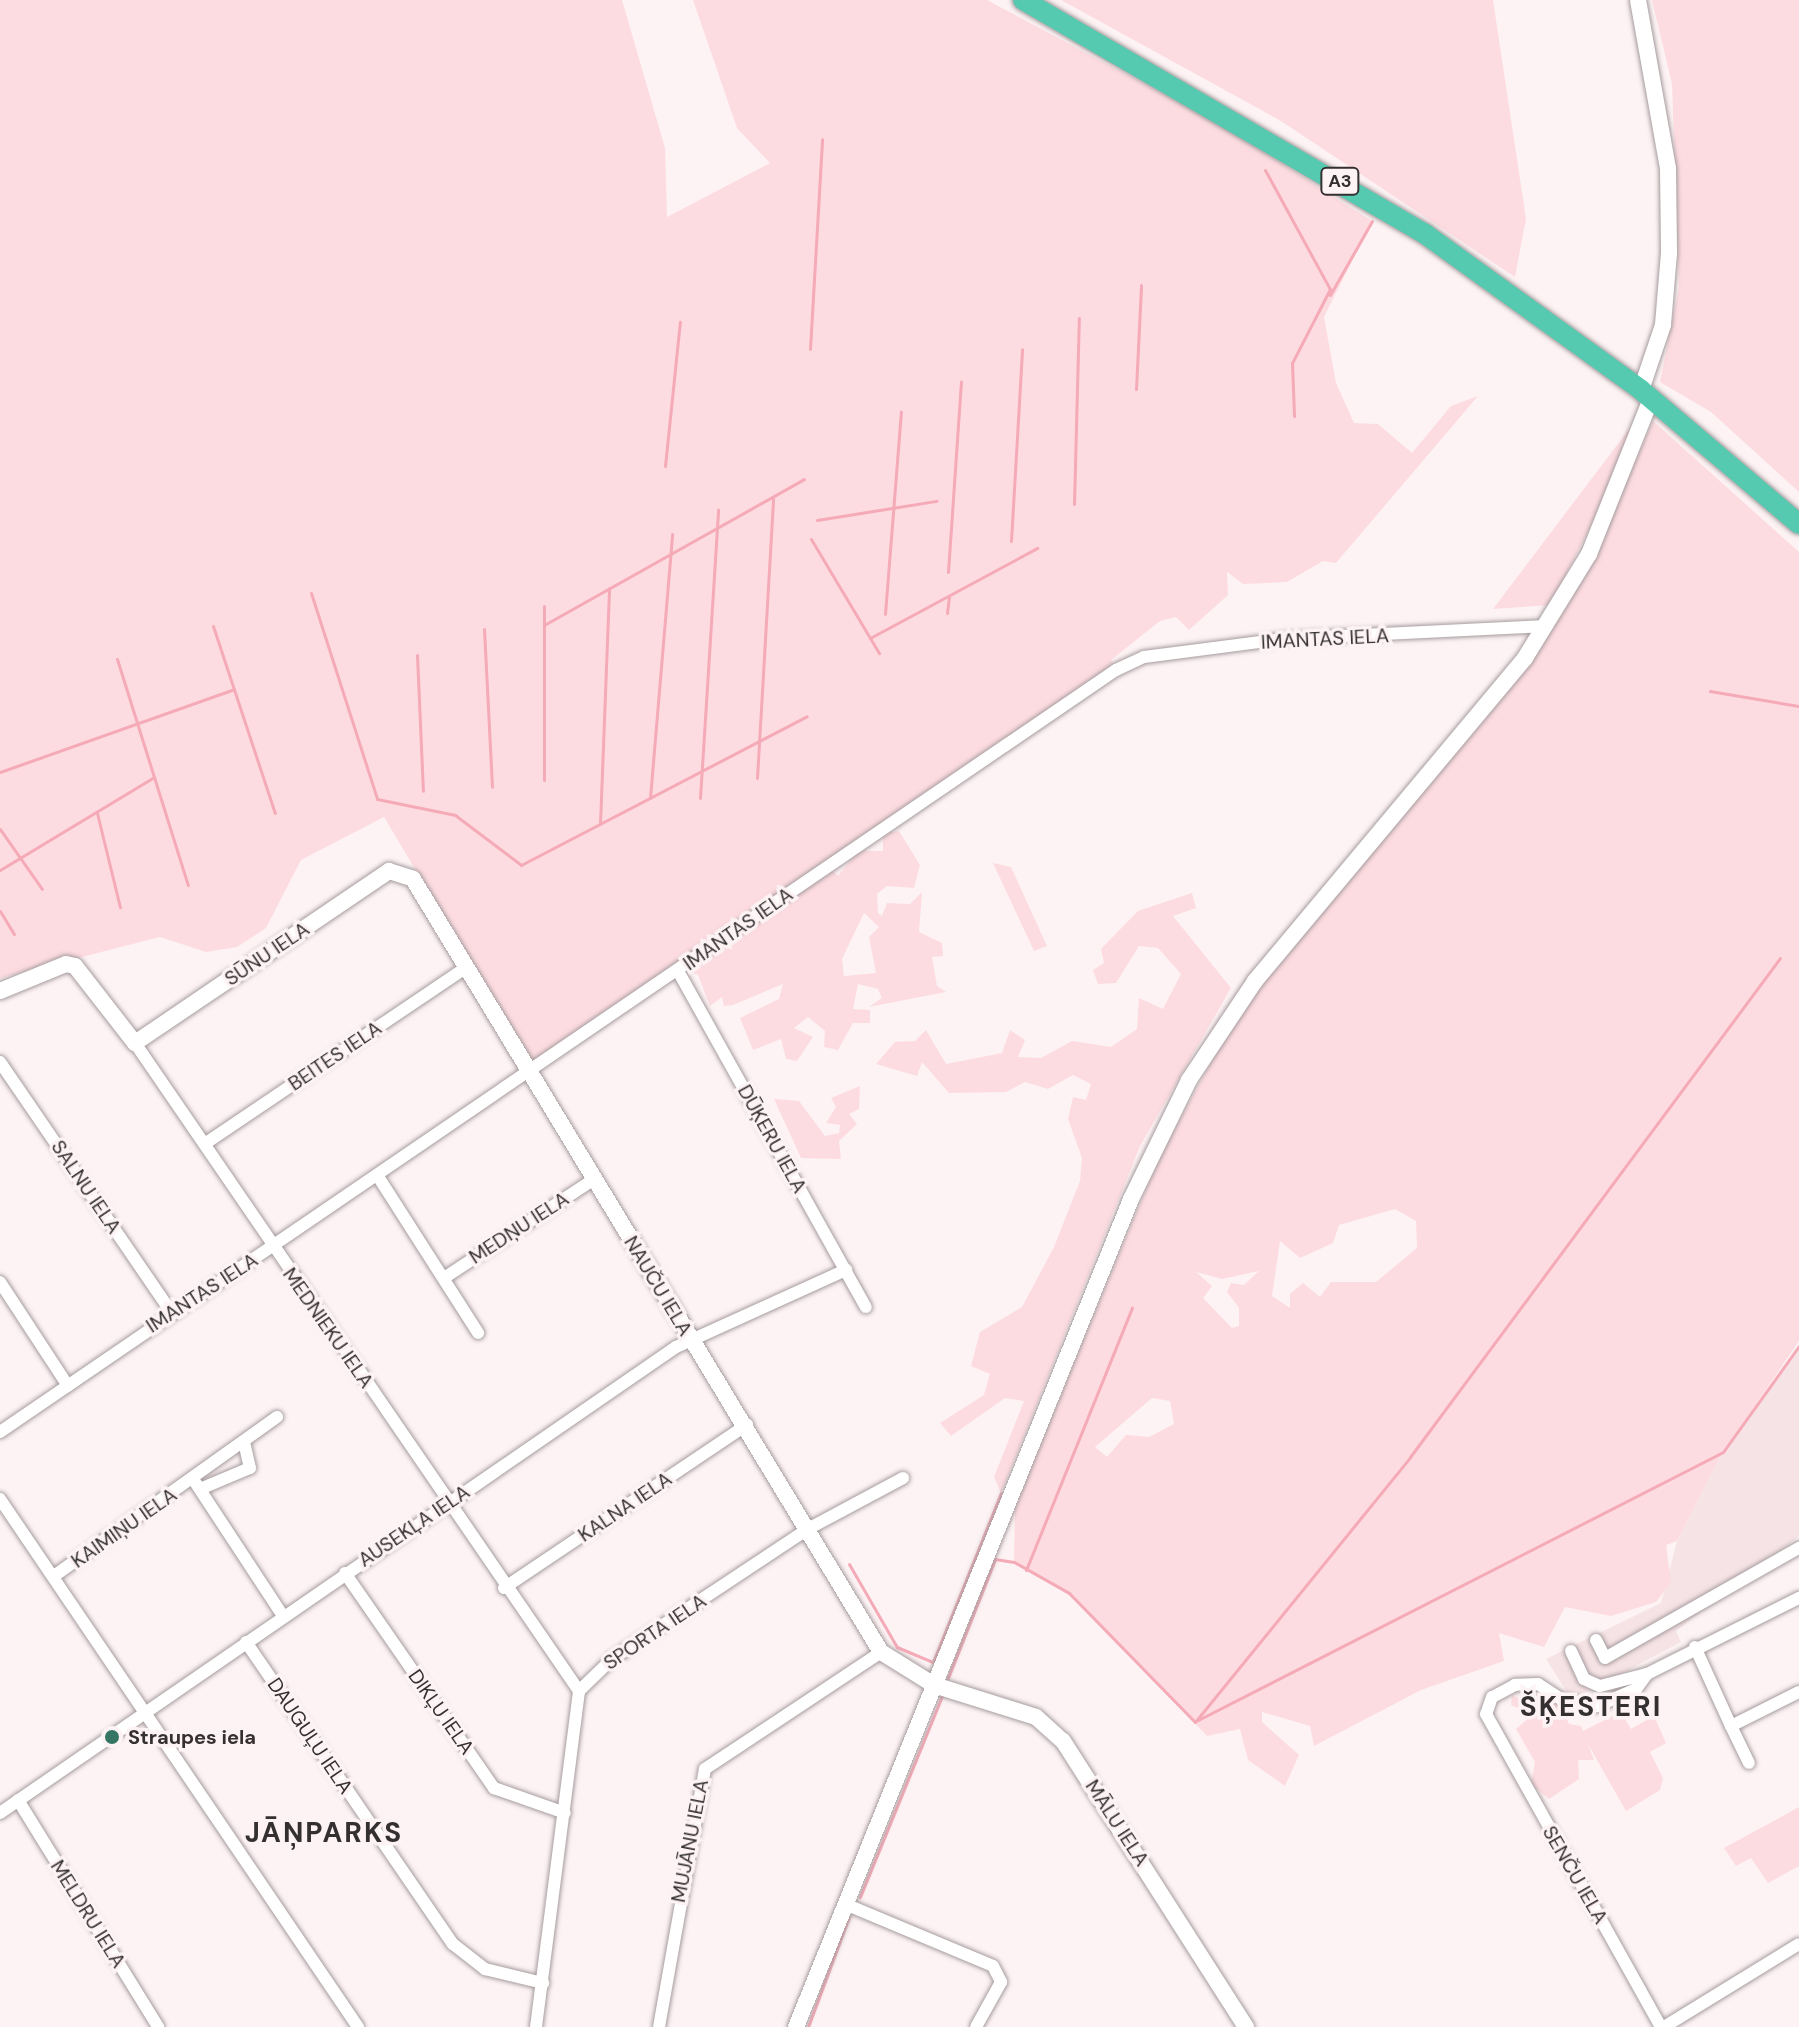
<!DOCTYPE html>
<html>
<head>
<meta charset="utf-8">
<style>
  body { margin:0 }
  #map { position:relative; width:1799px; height:2027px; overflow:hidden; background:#fdf3f4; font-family:"DM Sans",sans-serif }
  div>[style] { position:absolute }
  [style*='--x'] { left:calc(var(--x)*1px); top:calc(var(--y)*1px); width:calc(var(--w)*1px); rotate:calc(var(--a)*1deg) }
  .built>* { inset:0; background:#f6e3e6 }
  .green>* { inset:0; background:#fddce1 }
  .stream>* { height:3px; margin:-1.5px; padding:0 1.5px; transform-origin:1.5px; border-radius:1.5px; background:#f5aab7 }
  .roads { filter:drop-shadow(0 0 2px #a69c9e) drop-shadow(0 0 2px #a69c9e) }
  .minor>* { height:12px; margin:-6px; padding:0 6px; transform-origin:6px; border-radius:6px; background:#fff }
  .tertiary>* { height:16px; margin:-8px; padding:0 8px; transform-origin:8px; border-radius:8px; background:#fff }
  .trunk>* { height:20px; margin:-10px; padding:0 10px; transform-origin:10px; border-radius:10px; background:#56cab0 }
  .dots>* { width:22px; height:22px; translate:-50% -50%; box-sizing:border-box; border:4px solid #fdf3f4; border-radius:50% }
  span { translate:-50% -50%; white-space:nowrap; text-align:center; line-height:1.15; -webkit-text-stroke:7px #fdf3f4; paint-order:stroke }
  .shield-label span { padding:2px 6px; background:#fdf3f4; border:2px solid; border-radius:6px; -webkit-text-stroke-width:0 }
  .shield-label { font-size:18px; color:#343031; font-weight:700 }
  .street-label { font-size:20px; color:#343031 }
  .poi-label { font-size:20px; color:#343031; font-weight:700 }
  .left { translate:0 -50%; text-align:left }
  .district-label { font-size:28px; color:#343031; font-weight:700; letter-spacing:2px }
</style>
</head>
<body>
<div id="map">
  <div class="built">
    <div style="clip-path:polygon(1799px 1346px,1799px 1536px,1676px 1631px,1681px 1642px,1572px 1700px,1546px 1659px,1661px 1603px,1677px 1541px,1720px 1457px)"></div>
  </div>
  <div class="green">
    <div style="clip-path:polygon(0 0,622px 0,665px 148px,667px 217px,770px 163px,737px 128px,693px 0,987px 0,1219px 124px,1372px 221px,1324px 317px,1336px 383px,1354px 423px,1378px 424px,1412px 453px,1451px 406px,1478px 396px,1336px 563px,1323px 561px,1287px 582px,1243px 584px,1227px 572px,1228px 595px,1189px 630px,1176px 617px,1160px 621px,1111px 660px,1115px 665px,545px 1056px,529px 1061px,384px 817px,301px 860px,266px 928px,237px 947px,206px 952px,160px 937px,0 978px)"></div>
    <div style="clip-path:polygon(1061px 0,1493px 0,1526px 219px,1515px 277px,1281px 121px)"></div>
    <div style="clip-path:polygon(1652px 0,1799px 0,1799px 492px,1711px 412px,1660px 382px,1679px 287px,1672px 84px)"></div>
    <div style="clip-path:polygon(1639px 416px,1627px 456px,1550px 605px,1493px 609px)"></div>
    <div style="clip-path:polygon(evenodd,1653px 421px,1799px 552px,1799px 1341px,1720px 1457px,1677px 1541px,1666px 1545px,1671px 1582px,1656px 1602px,1611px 1616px,1565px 1607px,1544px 1647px,1499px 1633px,1504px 1661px,1421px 1690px,1314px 1746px,1310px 1726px,1262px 1712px,1262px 1722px,1299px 1755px,1285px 1786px,1248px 1760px,1240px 1729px,1207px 1736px,1069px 1593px,1014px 1562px,1015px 1506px,1159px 1158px,1245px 1000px,1552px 629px,1584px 578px,1653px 421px,1395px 1209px,1416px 1221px,1417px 1248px,1376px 1282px,1331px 1282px,1320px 1297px,1303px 1283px,1290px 1294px,1290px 1308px,1272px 1296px,1280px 1241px,1300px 1258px,1333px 1243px,1339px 1225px,1395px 1209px,1653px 421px,1259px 1271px,1244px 1285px,1231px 1283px,1227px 1292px,1239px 1308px,1239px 1326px,1232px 1328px,1203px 1298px,1212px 1286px,1196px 1272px,1222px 1279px,1259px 1271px,1653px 421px,1152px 1398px,1170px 1401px,1174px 1424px,1149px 1437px,1126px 1435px,1107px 1457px,1095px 1447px,1152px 1398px)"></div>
    <div style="clip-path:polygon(evenodd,899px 831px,920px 865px,914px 888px,887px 886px,877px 894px,878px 913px,882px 916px,887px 903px,910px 904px,922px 892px,919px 932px,942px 943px,943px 956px,932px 957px,937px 986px,946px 992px,869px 1007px,882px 998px,878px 989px,858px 984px,853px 1009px,870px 1010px,870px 1023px,853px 1023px,838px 1050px,824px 1047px,825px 1031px,808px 1017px,794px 1028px,813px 1037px,797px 1061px,786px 1059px,781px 1039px,753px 1050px,740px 1018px,779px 999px,783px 984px,733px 1005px,724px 1006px,722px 997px,710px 1006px,698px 975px,686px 970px,820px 877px,832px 870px,838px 876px,858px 851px,883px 851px,883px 833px,899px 831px,864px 913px,879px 927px,869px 937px,876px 973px,844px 976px,842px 959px,864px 913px)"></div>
    <div style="clip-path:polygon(993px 863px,1011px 867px,1047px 946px,1034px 951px)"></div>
    <div style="clip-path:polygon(1192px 893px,1196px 908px,1173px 916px,1231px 988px,1140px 1146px,1001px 1493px,994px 1477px,1024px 1401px,1005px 1398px,951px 1436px,940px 1423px,984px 1395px,990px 1374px,971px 1366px,980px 1332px,1022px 1307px,1054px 1247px,1080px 1181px,1082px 1158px,1068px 1119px,1073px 1097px,1086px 1100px,1091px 1084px,1073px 1075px,1048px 1089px,1025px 1082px,1006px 1092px,949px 1093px,922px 1062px,917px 1076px,876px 1064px,895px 1042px,915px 1041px,926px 1030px,946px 1064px,1002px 1053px,1010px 1030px,1025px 1040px,1018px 1057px,1041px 1058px,1072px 1041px,1111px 1047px,1137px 1029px,1139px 998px,1163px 1009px,1181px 974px,1158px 948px,1139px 946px,1116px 983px,1098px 984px,1093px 970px,1104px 963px,1101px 949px,1138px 911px)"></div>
    <div style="clip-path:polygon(860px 1086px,859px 1109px,849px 1114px,857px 1124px,839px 1141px,841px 1159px,801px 1158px,774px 1099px,799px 1101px,825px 1136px,839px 1133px,840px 1125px,826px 1123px,836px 1107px,831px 1098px)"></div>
    <div style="clip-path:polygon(1537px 1693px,1560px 1703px,1569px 1724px,1581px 1726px,1594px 1760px,1578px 1760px,1579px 1779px,1549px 1799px,1531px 1784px,1535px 1762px,1516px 1729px,1532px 1715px,1511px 1705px,1512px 1695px,1531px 1704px)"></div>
    <div style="clip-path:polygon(1621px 1712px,1631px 1729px,1654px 1716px,1666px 1743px,1650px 1752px,1663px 1778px,1660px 1790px,1626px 1811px,1581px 1732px)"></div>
    <div style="clip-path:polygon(1799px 1807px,1799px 1866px,1768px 1883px,1751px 1858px,1736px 1866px,1724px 1848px)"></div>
  </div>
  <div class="stream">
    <div style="--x:1265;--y:170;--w:136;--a:61.4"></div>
    <div style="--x:1330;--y:289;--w:83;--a:117.2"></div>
    <div style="--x:1292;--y:363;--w:53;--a:87.8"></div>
    <div style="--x:1330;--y:295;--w:85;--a:-60.4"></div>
    <div style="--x:810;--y:349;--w:210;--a:-86.7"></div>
    <div style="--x:1136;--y:389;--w:104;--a:-87.2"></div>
    <div style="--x:665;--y:466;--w:145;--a:-84.1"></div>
    <div style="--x:1074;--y:504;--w:186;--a:-88.5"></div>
    <div style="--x:817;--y:520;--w:121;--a:-9.1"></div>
    <div style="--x:811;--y:539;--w:133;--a:59.2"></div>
    <div style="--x:1011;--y:541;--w:192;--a:-86.7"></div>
    <div style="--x:948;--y:572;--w:191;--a:-86.1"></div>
    <div style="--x:311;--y:593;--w:216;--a:72.2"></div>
    <div style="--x:377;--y:799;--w:80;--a:11.6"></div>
    <div style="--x:455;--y:815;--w:83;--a:37.1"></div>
    <div style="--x:521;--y:865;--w:322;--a:-27.5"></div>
    <div style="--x:544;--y:606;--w:174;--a:90"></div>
    <div style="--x:947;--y:613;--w:16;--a:-83"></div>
    <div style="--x:885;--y:614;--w:203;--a:-85.5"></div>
    <div style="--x:544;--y:625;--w:298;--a:-29.3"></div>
    <div style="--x:213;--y:626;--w:197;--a:71.7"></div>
    <div style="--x:484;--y:629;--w:158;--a:87.1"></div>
    <div style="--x:870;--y:638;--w:190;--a:-28.3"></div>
    <div style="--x:417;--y:655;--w:136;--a:87.5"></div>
    <div style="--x:117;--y:659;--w:237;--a:72.6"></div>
    <div style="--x:1710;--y:691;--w:90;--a:9.6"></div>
    <div style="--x:0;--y:772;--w:248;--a:-19.5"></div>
    <div style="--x:757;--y:778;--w:280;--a:-86.7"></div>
    <div style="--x:650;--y:798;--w:265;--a:-85.2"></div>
    <div style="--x:700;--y:798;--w:289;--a:-86.4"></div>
    <div style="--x:97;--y:813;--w:97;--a:76.3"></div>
    <div style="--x:600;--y:824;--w:236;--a:-87.8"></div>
    <div style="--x:0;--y:829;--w:73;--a:55"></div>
    <div style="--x:0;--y:870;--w:180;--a:-31.1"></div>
    <div style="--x:0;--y:911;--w:27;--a:59"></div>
    <div style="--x:849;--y:1564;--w:96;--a:60"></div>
    <div style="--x:897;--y:1647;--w:39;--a:23"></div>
    <div style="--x:933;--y:1662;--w:182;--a:-68.1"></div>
    <div style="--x:1026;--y:1570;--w:283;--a:-68"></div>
    <div style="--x:948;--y:1678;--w:128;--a:-68.4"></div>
    <div style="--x:995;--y:1559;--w:19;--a:9"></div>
    <div style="--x:1014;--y:1562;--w:63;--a:29.4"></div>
    <div style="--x:1069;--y:1593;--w:180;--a:45.7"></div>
    <div style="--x:1198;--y:1720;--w:589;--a:-27.04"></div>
    <div style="--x:1723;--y:1452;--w:130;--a:-54.4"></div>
    <div style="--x:1195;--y:1722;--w:341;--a:-50.9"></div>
    <div style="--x:1410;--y:1457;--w:621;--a:-53.44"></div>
    <div style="--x:860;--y:1897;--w:219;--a:-67.8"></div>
    <div style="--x:808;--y:2027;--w:117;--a:-69.6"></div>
  </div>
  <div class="roads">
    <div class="minor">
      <div style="--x:678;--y:971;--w:385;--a:60.8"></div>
      <div style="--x:135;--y:1043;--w:786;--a:55.58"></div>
      <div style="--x:0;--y:1062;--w:303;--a:55.6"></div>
      <div style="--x:206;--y:1143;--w:311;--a:-34"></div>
      <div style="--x:379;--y:1178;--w:184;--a:57.4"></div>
      <div style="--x:444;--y:1278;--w:180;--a:-33.4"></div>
      <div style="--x:0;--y:1282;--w:124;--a:56.8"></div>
      <div style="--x:0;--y:1432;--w:1351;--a:-34.33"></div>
      <div style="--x:1116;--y:670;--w:31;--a:-25"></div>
      <div style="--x:1144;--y:657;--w:139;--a:-7.4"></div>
      <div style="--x:1282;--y:639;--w:264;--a:-2.8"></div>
      <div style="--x:193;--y:1479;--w:164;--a:56.7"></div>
      <div style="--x:200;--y:1489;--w:54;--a:-22.8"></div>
      <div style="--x:250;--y:1468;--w:27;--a:-103"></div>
      <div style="--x:0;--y:1499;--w:638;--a:55.86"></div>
      <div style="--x:345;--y:1573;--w:262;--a:55.3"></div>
      <div style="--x:494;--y:1788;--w:75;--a:19.4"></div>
      <div style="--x:54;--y:1576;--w:274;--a:-35.5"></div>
      <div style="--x:504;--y:1588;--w:293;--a:-33.9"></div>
      <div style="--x:1596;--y:1640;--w:20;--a:63"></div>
      <div style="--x:1605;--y:1658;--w:223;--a:-29.6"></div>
      <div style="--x:246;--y:1642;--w:366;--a:55.6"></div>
      <div style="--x:453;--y:1944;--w:41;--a:38"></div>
      <div style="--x:485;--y:1969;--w:60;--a:13.6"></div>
      <div style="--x:1695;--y:1647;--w:87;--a:65.5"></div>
      <div style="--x:1731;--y:1726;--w:76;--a:-26.6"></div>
      <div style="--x:1571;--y:1651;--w:31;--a:65"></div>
      <div style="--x:1584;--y:1679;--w:17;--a:24"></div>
      <div style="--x:1600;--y:1686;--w:49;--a:-14.3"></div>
      <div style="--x:1647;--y:1674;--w:170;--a:-26.6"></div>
      <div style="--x:1647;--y:1674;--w:19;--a:126"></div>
      <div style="--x:1636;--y:1689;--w:43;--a:156.4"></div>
      <div style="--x:1597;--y:1706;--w:37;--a:-169"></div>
      <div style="--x:1561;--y:1699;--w:27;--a:-147"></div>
      <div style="--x:1538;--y:1684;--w:23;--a:178"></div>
      <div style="--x:1515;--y:1685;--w:26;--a:152"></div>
      <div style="--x:1492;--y:1697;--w:18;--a:109"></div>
      <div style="--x:1486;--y:1714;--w:359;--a:60.8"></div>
      <div style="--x:1731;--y:1726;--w:41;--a:64.1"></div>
      <div style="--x:18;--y:1800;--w:267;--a:58.3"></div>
      <div style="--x:0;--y:1813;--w:821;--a:-34.58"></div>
      <div style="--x:676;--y:1347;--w:187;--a:-24.4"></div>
      <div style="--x:845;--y:1904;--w:160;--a:22.7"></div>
      <div style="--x:993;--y:1966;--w:18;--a:63"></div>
      <div style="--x:1001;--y:1982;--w:51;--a:119.1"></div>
      <div style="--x:536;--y:2027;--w:339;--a:-82.7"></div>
      <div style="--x:579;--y:1691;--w:46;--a:-44.1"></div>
      <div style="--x:612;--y:1659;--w:235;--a:-33.6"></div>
      <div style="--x:808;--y:1529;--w:108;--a:-28.2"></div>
      <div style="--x:659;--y:2027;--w:262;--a:-79.9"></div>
      <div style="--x:705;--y:1769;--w:211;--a:-33.6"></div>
      <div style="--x:1664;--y:2027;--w:158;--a:-31.6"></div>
    </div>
    <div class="tertiary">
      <div style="--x:1638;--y:0;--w:171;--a:79.9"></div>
      <div style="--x:1668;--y:168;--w:85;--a:89.3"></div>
      <div style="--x:1669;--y:253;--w:72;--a:94.8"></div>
      <div style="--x:1663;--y:325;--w:69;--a:108.7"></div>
      <div style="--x:0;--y:991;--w:71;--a:-22.2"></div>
      <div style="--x:66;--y:964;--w:9;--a:13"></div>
      <div style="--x:75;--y:966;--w:98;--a:52.1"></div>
      <div style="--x:135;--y:1043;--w:307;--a:-34.1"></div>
      <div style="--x:389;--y:871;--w:25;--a:18"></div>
      <div style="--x:413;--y:879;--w:904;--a:58.81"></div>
      <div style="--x:881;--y:1652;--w:62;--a:31.9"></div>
      <div style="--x:934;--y:1685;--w:107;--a:17.4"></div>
      <div style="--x:1036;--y:1717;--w:36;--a:42"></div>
      <div style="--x:1063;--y:1741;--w:340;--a:57.4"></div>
      <div style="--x:796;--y:2027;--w:893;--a:-67.97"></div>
      <div style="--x:1131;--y:1199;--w:132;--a:-64"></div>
      <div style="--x:1189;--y:1080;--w:119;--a:-56.3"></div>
      <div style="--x:1255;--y:981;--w:421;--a:-50.1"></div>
      <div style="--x:1525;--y:658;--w:122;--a:-58.4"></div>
      <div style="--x:1589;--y:554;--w:167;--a:-68.2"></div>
    </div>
    <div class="trunk">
      <div style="--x:1023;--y:0;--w:465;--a:30.2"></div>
      <div style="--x:1425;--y:234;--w:266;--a:35.8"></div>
      <div style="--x:1641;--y:390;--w:207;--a:40.3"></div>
    </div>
  </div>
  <div class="dots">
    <div style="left:112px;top:1737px;background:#347564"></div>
  </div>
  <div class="shield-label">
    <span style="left:1340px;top:181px">A3</span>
  </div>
  <div class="street-label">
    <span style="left:1325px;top:639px;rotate:-3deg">IMANTAS IELA</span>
    <span style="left:738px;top:929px;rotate:-35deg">IMANTAS IELA</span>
    <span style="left:267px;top:954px;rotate:-34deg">SŪNU IELA</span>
    <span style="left:335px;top:1056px;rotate:-34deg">BEITES IELA</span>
    <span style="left:772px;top:1139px;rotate:61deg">DŪĶERU IELA</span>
    <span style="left:86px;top:1187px;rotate:56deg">SALNU IELA</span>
    <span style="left:519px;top:1228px;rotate:-33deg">MEDŅU IELA</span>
    <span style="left:658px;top:1286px;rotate:59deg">NAUČU IELA</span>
    <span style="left:202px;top:1293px;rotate:-33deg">IMANTAS IELA</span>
    <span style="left:328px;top:1328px;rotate:55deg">MEDNIEKU IELA</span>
    <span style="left:625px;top:1507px;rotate:-34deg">KALNA IELA</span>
    <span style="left:414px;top:1526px;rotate:-34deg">AUSEKĻA IELA</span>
    <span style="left:124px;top:1528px;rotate:-35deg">KAIMIŅU IELA</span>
    <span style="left:655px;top:1632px;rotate:-34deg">SPORTA IELA</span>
    <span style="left:441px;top:1712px;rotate:55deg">DIKĻU IELA</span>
    <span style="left:310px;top:1736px;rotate:56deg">DAUGUĻU IELA</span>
    <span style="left:1117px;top:1823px;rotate:57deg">MĀLU IELA</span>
    <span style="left:690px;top:1841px;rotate:-79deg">MUJĀNU IELA</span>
    <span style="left:1575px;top:1875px;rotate:60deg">SENČU IELA</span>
    <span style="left:88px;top:1914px;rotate:58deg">MELDRU IELA</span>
  </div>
  <div class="poi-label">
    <span class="left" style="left:128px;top:1737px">Straupes iela</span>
  </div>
  <div class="district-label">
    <span style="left:1591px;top:1707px">ŠĶESTERI</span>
    <span style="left:324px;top:1833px">JĀŅPARKS</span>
  </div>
</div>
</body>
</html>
